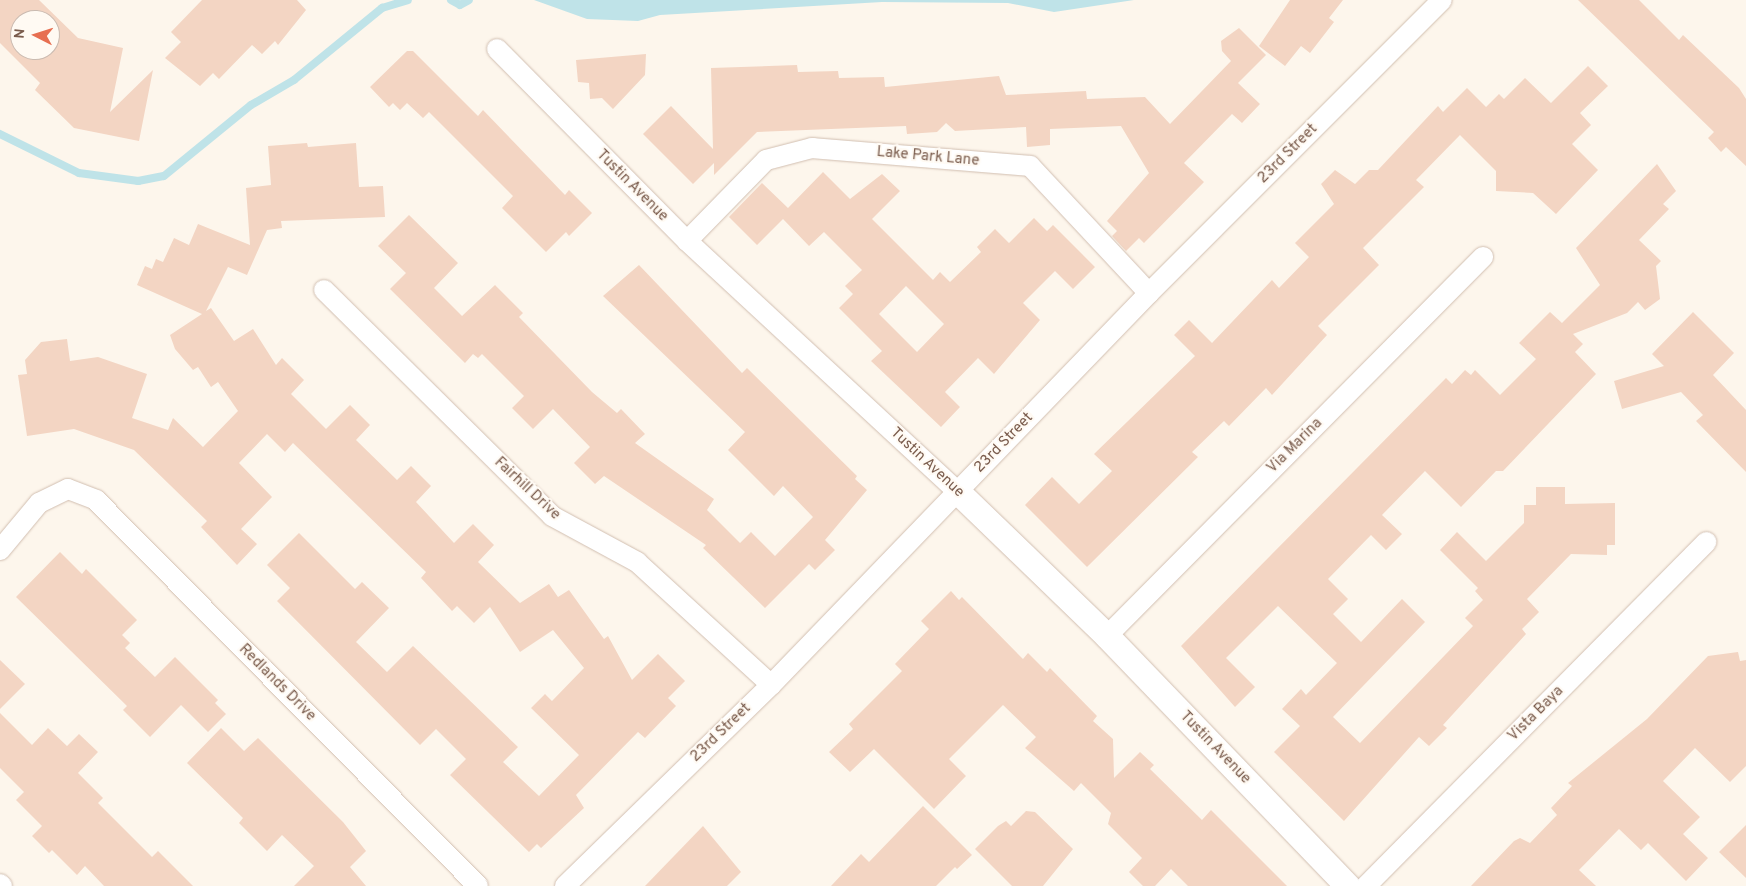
<!DOCTYPE html>
<html>
<head>
<meta charset="utf-8">
<style>
  body { margin:0 }
  #map { position:relative; width:1746px; height:886px; overflow:hidden; background:#fdf6ec; font-family:Overpass,sans-serif }
  div>[style] { position:absolute }
  [style*='--x'] { left:calc(var(--x)*1px); top:calc(var(--y)*1px); width:calc(var(--w)*1px); rotate:calc(var(--a)*1deg) }
  .water>* { inset:0; background:#bfe3e8 }
  .stream>* { height:8px; margin:-4px; padding:0 4px; transform-origin:4px; border-radius:4px; background:#bfe3e8 }
  .building>* { inset:0; background:#f3d5c3 }
  .roads { filter:drop-shadow(0 0 1px #d1beb0) drop-shadow(0 0 1px #d1beb0) }
  .minor>* { height:20px; margin:-10px; padding:0 10px; transform-origin:10px; border-radius:10px; background:#fff }
  .tertiary>* { height:25px; margin:-12.5px; padding:0 12.5px; transform-origin:12.5px; border-radius:12.5px; background:#fff }
  span { translate:-50% -50%; white-space:nowrap; text-align:center; line-height:1.15; -webkit-text-stroke:4px #fffaf3; paint-order:stroke }
  .street-label { font-size:15px; color:#7a5c4d }
  .north { position:absolute; left:10px; top:10px; width:50px; height:50px; box-sizing:border-box; background:#fffaf3; border:1px solid #cabbb1; border-radius:50%; rotate:275deg; font-size:14px; font-weight:700; line-height:20px; text-align:center; color:#7a5c4d }
  .north::after { content:''; display:block; margin:auto; width:18px; height:22px; background:#e76f51; clip-path:polygon(50% 0,100% 100%,50% 72%,0 100%) }
</style>
</head>
<body>
<div id="map">
  <div class="water">
    <div style="clip-path:polygon(534px 0,1134px 0,1054px 12px,1008px 3px,882px 2px,660px 15px,638px 21px,587px 19px)"></div>
  </div>
  <div class="stream">
    <div style="--x:451;--y:0;--w:10;--a:29"></div>
    <div style="--x:460;--y:5;--w:10;--a:-29"></div>
    <div style="--x:0;--y:134;--w:88;--a:26.3"></div>
    <div style="--x:79;--y:173;--w:60;--a:7.7"></div>
    <div style="--x:138;--y:181;--w:26;--a:-11"></div>
    <div style="--x:164;--y:176;--w:112;--a:-39.2"></div>
    <div style="--x:251;--y:105;--w:50;--a:-30.2"></div>
    <div style="--x:294;--y:80;--w:114;--a:-39.3"></div>
    <div style="--x:382;--y:8;--w:27;--a:-17"></div>
  </div>
  <div class="building">
    <div style="clip-path:polygon(evenodd,0 0,39px 0,78px 38px,123px 48px,110px 112px,153px 70px,139px 141px,74px 128px,35px 90px,40px 83px,0 43px,0 0,20px 20px,50px 20px,50px 50px,20px 50px,20px 20px)"></div>
    <div style="clip-path:polygon(202px 0,297px 0,306px 10px,278px 45px,275px 41px,262px 54px,252px 45px,219px 79px,213px 73px,200px 86px,165px 58px,181px 42px,171px 32px)"></div>
    <div style="clip-path:polygon(1290px 0,1343px 0,1329px 18px,1334px 22px,1310px 53px,1301px 46px,1285px 66px,1259px 46px)"></div>
    <div style="clip-path:polygon(1578px 0,1639px 0,1679px 40px,1683px 35px,1739px 88px,1746px 99px,1746px 166px,1726px 147px,1721px 152px,1708px 138px,1714px 132px)"></div>
    <div style="clip-path:polygon(1239px 28px,1266px 55px,1238px 83px,1260px 104px,1242px 123px,1232px 114px,1184px 163px,1204px 182px,1144px 243px,1139px 238px,1126px 251px,1112px 236px,1117px 231px,1107px 221px,1149px 173px,1121px 126px,1050px 129px,1050px 145px,1027px 147px,1026px 127px,955px 131px,946px 123px,937px 132px,907px 134px,906px 126px,757px 132px,714px 175px,714px 163px,693px 184px,643px 134px,671px 106px,713px 149px,711px 68px,797px 65px,798px 72px,838px 71px,839px 78px,884px 77px,885px 87px,999px 76px,1006px 95px,1086px 91px,1087px 99px,1145px 97px,1170px 124px,1231px 61px,1222px 51px,1221px 41px)"></div>
    <div style="clip-path:polygon(407px 51px,413px 51px,478px 116px,483px 110px,565px 195px,569px 190px,592px 213px,569px 236px,566px 232px,546px 252px,502px 208px,513px 196px,429px 112px,423px 118px,407px 103px,400px 110px,393px 103px,389px 107px,370px 87px)"></div>
    <div style="clip-path:polygon(646px 54px,645px 75px,613px 109px,602px 98px,590px 99px,589px 83px,578px 82px,576px 60px)"></div>
    <div style="clip-path:polygon(1588px 66px,1608px 86px,1580px 113px,1591px 125px,1572px 144px,1598px 170px,1556px 214px,1533px 193px,1496px 191px,1496px 171px,1460px 135px,1416px 180px,1424px 187px,1363px 248px,1379px 265px,1318px 326px,1327px 335px,1272px 395px,1266px 388px,1229px 426px,1224px 421px,1192px 452px,1198px 457px,1087px 567px,1025px 505px,1052px 477px,1079px 504px,1112px 471px,1094px 454px,1195px 356px,1174px 335px,1189px 320px,1212px 343px,1272px 280px,1279px 288px,1309px 257px,1295px 243px,1334px 204px,1321px 184px,1335px 170px,1355px 184px,1369px 170px,1378px 170px,1438px 106px,1443px 112px,1467px 88px,1486px 107px,1499px 94px,1504px 99px,1525px 78px,1551px 103px)"></div>
    <div style="clip-path:polygon(307px 143px,308px 147px,356px 143px,359px 187px,383px 186px,385px 217px,281px 221px,282px 228px,267px 230px,247px 275px,228px 267px,206px 311px,211px 308px,234px 341px,253px 329px,276px 365px,282px 358px,304px 380px,291px 394px,326px 429px,350px 405px,370px 425px,356px 440px,397px 480px,411px 466px,431px 486px,416px 502px,454px 543px,473px 524px,494px 545px,478px 562px,520px 603px,549px 584px,558px 597px,569px 590px,604px 639px,608px 636px,632px 680px,658px 654px,685px 681px,668px 698px,676px 706px,645px 738px,638px 732px,576px 795px,584px 808px,541px 848px,537px 844px,529px 852px,450px 775px,466px 759px,436px 729px,420px 745px,277px 601px,290px 588px,267px 565px,299px 533px,355px 589px,362px 582px,389px 608px,356px 642px,387px 672px,413px 646px,518px 747px,503px 762px,539px 796px,579px 755px,531px 708px,545px 694px,552px 701px,584px 668px,553px 630px,520px 652px,490px 607px,474px 623px,457px 606px,452px 611px,421px 578px,426px 572px,293px 443px,285px 452px,267px 434px,239px 463px,272px 497px,241px 529px,257px 544px,237px 565px,201px 527px,207px 521px,134px 450px,74px 429px,27px 436px,18px 375px,27px 374px,25px 360px,41px 342px,67px 339px,70px 361px,98px 357px,147px 374px,132px 418px,168px 430px,173px 418px,203px 447px,238px 411px,218px 382px,211px 387px,198px 367px,193px 370px,175px 349px,170px 335px,202px 314px,137px 285px,145px 266px,152px 269px,156px 259px,163px 262px,174px 238px,189px 245px,198px 224px,250px 245px,246px 188px,271px 185px,268px 146px)"></div>
    <div style="clip-path:polygon(1657px 164px,1676px 191px,1663px 204px,1669px 209px,1639px 240px,1661px 261px,1656px 266px,1660px 299px,1645px 310px,1638px 302px,1627px 313px,1573px 334px,1583px 344px,1575px 352px,1596px 374px,1503px 471px,1496px 471px,1461px 507px,1425px 471px,1382px 515px,1402px 534px,1386px 550px,1371px 535px,1328px 579px,1348px 599px,1333px 614px,1361px 642px,1402px 599px,1425px 622px,1333px 717px,1360px 743px,1473px 626px,1465px 618px,1483px 600px,1475px 591px,1478px 588px,1440px 550px,1457px 532px,1486px 561px,1524px 523px,1524px 505px,1536px 505px,1536px 487px,1565px 487px,1565px 504px,1615px 503px,1615px 545px,1607px 545px,1607px 555px,1571px 554px,1527px 599px,1539px 612px,1522px 629px,1526px 634px,1443px 725px,1447px 728px,1429px 746px,1419px 737px,1344px 821px,1274px 752px,1300px 726px,1282px 709px,1301px 689px,1306px 695px,1337px 663px,1278px 606px,1226px 658px,1255px 687px,1235px 707px,1181px 646px,1446px 378px,1452px 384px,1465px 370px,1471px 375px,1475px 370px,1500px 395px,1536px 359px,1519px 343px,1550px 312px,1562px 323px,1600px 285px,1576px 248px)"></div>
    <div style="clip-path:polygon(evenodd,823px 172px,850px 199px,882px 174px,900px 191px,872px 219px,933px 280px,940px 272px,950px 282px,981px 252px,977px 247px,995px 229px,1009px 243px,1034px 218px,1047px 231px,1053px 225px,1095px 267px,1073px 289px,1055px 271px,1023px 303px,1040px 320px,994px 374px,978px 358px,945px 392px,960px 407px,941px 427px,871px 361px,882px 351px,839px 308px,853px 294px,845px 286px,862px 270px,824px 232px,809px 246px,783px 219px,757px 245px,729px 217px,762px 183px,788px 208px,823px 172px,906px 286px,944px 324px,917px 352px,879px 314px,906px 286px)"></div>
    <div style="clip-path:polygon(409px 215px,458px 263px,434px 288px,462px 316px,495px 285px,523px 313px,519px 317px,592px 392px,617px 413px,621px 409px,645px 434px,635px 443px,714px 499px,707px 510px,740px 543px,751px 532px,775px 556px,813px 517px,783px 486px,774px 496px,728px 450px,745px 432px,603px 296px,639px 265px,742px 373px,747px 368px,857px 476px,855px 479px,867px 490px,825px 540px,835px 550px,815px 570px,809px 564px,765px 608px,703px 548px,706px 545px,604px 476px,595px 484px,574px 463px,590px 447px,553px 409px,533px 429px,512px 408px,524px 396px,482px 354px,478px 358px,473px 354px,465px 363px,390px 289px,406px 273px,378px 246px)"></div>
    <div style="clip-path:polygon(1693px 312px,1734px 353px,1713px 375px,1746px 410px,1746px 472px,1696px 421px,1703px 415px,1681px 392px,1622px 409px,1614px 381px,1664px 366px,1652px 354px)"></div>
    <div style="clip-path:polygon(60px 552px,82px 574px,86px 569px,137px 620px,122px 635px,130px 643px,125px 648px,155px 677px,175px 657px,218px 700px,215px 703px,226px 714px,208px 732px,181px 705px,150px 737px,123px 710px,127px 706px,16px 597px)"></div>
    <div style="clip-path:polygon(951px 591px,959px 600px,962px 597px,1023px 659px,1028px 653px,1047px 672px,1050px 668px,1097px 716px,1093px 721px,1113px 739px,1114px 778px,1140px 752px,1154px 765px,1150px 769px,1202px 820px,1211px 810px,1287px 886px,1188px 886px,1171px 869px,1155px 886px,1143px 886px,1129px 872px,1142px 858px,1108px 824px,1111px 813px,1081px 783px,1074px 791px,1025px 748px,1036px 737px,1003px 705px,949px 759px,966px 776px,934px 809px,874px 749px,850px 772px,829px 752px,853px 729px,849px 724px,902px 671px,895px 664px,929px 629px,921px 621px)"></div>
    <div style="clip-path:polygon(1738px 652px,1740px 661px,1746px 660px,1746px 766px,1730px 782px,1695px 748px,1663px 781px,1700px 817px,1683px 834px,1708px 858px,1686px 881px,1648px 843px,1641px 850px,1619px 829px,1579px 870px,1596px 886px,1471px 886px,1514px 841px,1520px 838px,1530px 843px,1557px 815px,1551px 808px,1572px 786px,1568px 783px,1647px 719px,1708px 656px)"></div>
    <div style="clip-path:polygon(0 660px,25px 684px,0 709px)"></div>
    <div style="clip-path:polygon(0 713px,32px 745px,48px 728px,67px 746px,79px 734px,98px 752px,78px 773px,103px 798px,98px 803px,152px 857px,158px 851px,193px 886px,104px 886px,85px 866px,77px 875px,52px 850px,49px 853px,32px 836px,42px 826px,16px 800px,24px 792px,0 768px)"></div>
    <div style="clip-path:polygon(221px 728px,244px 751px,258px 738px,343px 822px,366px 851px,350px 867px,366px 886px,294px 886px,314px 866px,282px 835px,267px 851px,239px 823px,243px 818px,187px 763px)"></div>
    <div style="clip-path:polygon(923px 806px,972px 855px,957px 869px,955px 867px,936px 886px,831px 886px,861px 854px,869px 862px)"></div>
    <div style="clip-path:polygon(1026px 811px,1035px 812px,1073px 849px,1043px 886px,1012px 886px,975px 849px,998px 826px,1006px 821px,1011px 826px)"></div>
    <div style="clip-path:polygon(1746px 825px,1746px 878px,1719px 852px)"></div>
    <div style="clip-path:polygon(703px 826px,741px 872px,727px 886px,645px 886px)"></div>
  </div>
  <div class="roads">
    <div class="minor">
      <div style="--x:497;--y:49;--w:270;--a:45.3"></div>
      <div style="--x:687;--y:241;--w:368;--a:42.8"></div>
      <div style="--x:687;--y:241;--w:113;--a:-45.7"></div>
      <div style="--x:766;--y:160;--w:48;--a:-14.6"></div>
      <div style="--x:812;--y:148;--w:219;--a:4.7"></div>
      <div style="--x:1030;--y:166;--w:174;--a:46.9"></div>
      <div style="--x:324;--y:290;--w:321;--a:44.7"></div>
      <div style="--x:552;--y:516;--w:97;--a:28.4"></div>
      <div style="--x:637;--y:562;--w:182;--a:42.5"></div>
      <div style="--x:0;--y:550;--w:61;--a:-50.3"></div>
      <div style="--x:39;--y:503;--w:32;--a:-26"></div>
      <div style="--x:68;--y:489;--w:30;--a:21"></div>
      <div style="--x:96;--y:500;--w:543;--a:45.3"></div>
      <div style="--x:1107;--y:636;--w:534;--a:-45.23"></div>
      <div style="--x:0;--y:884;--w:3;--a:45"></div>
      <div style="--x:565;--y:886;--w:288;--a:-44.3"></div>
      <div style="--x:771;--y:685;--w:545;--a:-46.04"></div>
      <div style="--x:1149;--y:293;--w:414;--a:-45"></div>
      <div style="--x:1366;--y:886;--w:484;--a:-45.3"></div>
    </div>
    <div class="tertiary">
      <div style="--x:957;--y:491;--w:209;--a:44"></div>
      <div style="--x:1107;--y:636;--w:347;--a:46.1"></div>
    </div>
  </div>
  <div class="street-label">
    <span style="left:1288px;top:154px;rotate:-45deg">23rd Street</span>
    <span style="left:928px;top:157px;rotate:5deg">Lake Park Lane</span>
    <span style="left:632px;top:186px;rotate:45deg">Tustin Avenue</span>
    <span style="left:1004px;top:443px;rotate:-46deg">23rd Street</span>
    <span style="left:1295px;top:446px;rotate:-45deg">Via Marina</span>
    <span style="left:927px;top:463px;rotate:43deg">Tustin Avenue</span>
    <span style="left:527px;top:489px;rotate:43deg">Fairhill Drive</span>
    <span style="left:277px;top:683px;rotate:45deg">Redlands Drive</span>
    <span style="left:1536px;top:714px;rotate:-45deg">Vista Baya</span>
    <span style="left:721px;top:733px;rotate:-44deg">23rd Street</span>
    <span style="left:1215px;top:748px;rotate:46deg">Tustin Avenue</span>
  </div>
  <div class="north">N</div>
</div>
</body>
</html>
